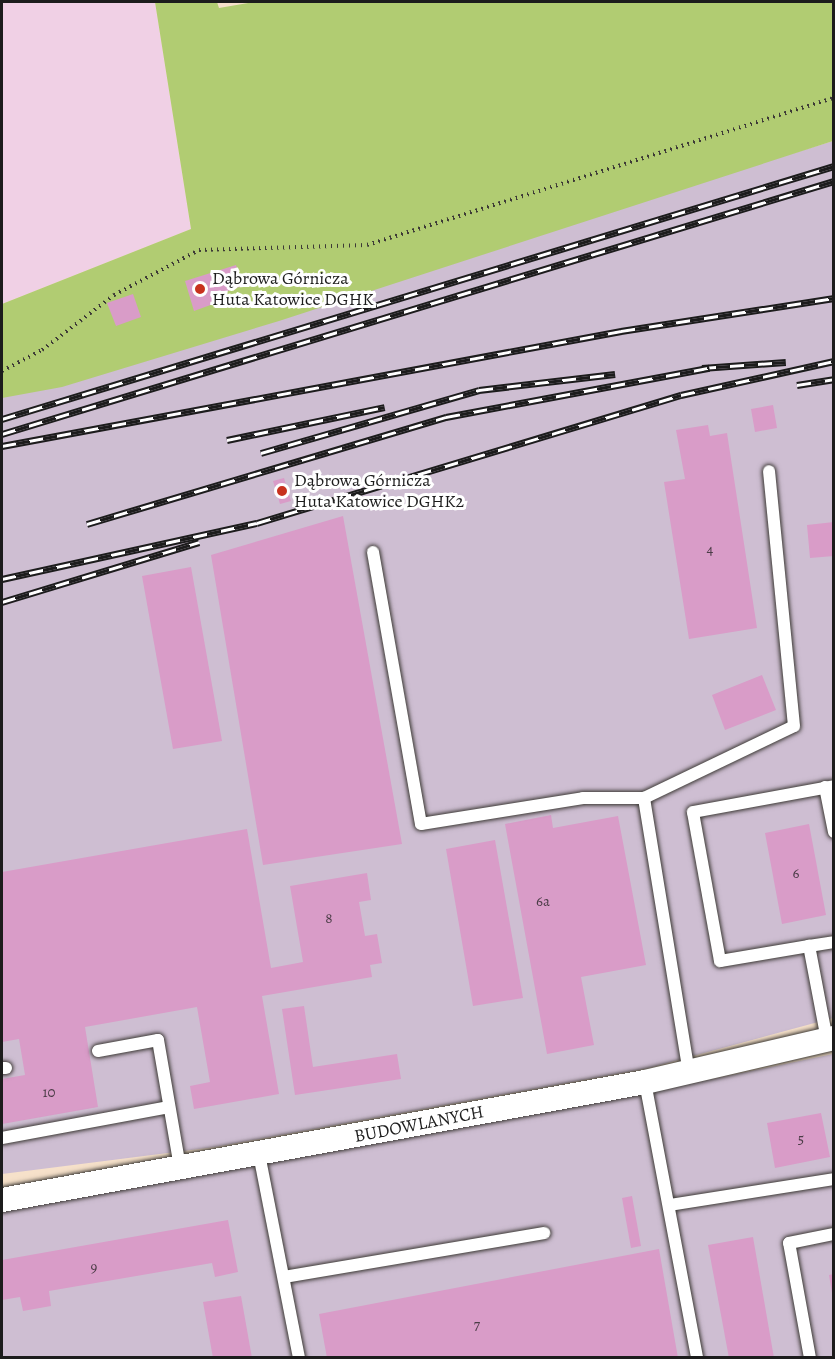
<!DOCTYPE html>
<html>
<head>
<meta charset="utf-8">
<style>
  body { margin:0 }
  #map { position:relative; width:835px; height:1359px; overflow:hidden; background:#f6e1ca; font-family:Alegreya,serif }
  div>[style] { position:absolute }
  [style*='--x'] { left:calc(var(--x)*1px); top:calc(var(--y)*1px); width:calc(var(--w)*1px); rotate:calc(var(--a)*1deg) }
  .built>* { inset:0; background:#f0d0e5 }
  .industrial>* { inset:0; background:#cebed2 }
  .green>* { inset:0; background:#b1cc72 }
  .building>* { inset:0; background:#d99cc8 }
  .path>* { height:4px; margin-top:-2px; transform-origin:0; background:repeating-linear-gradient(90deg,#3d3a36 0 1.5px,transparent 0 6px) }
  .roads { filter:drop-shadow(0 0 2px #3d3a36) drop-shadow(0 0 2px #3d3a36) }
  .lane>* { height:12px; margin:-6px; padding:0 6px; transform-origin:6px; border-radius:6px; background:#fff }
  .street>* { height:24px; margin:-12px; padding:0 12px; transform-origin:12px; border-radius:12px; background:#fff }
  .rail>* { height:7px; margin-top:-3.5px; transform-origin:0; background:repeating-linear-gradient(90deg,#fff 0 14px,#1c1c1c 0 28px); box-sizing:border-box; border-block:2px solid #1c1c1c }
  .dots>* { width:16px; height:16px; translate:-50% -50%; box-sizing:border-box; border:3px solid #fff; border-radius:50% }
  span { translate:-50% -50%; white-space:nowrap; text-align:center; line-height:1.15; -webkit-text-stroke:6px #fff; paint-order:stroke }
  .number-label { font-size:15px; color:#4b3c47 }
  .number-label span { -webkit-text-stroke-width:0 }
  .poi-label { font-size:18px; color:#1c1c1c }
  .left { translate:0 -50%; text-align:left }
  .street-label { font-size:18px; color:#1c1c1c }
  .frame { position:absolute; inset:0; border:3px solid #1c1c1c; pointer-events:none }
</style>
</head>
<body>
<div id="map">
  <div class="built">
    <div style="clip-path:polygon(2px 2px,155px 2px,191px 229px,2px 304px)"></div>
  </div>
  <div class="industrial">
    <div style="clip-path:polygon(833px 141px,833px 1018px,649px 1068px,215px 1147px,2px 1174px,2px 304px,577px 220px)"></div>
    <div style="clip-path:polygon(833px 1054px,833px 1357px,2px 1358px,2px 1207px,626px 1097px)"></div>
  </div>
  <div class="green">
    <div style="clip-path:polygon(155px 2px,217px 2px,219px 8px,254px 2px,833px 2px,833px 141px,279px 321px,62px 387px,2px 398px,2px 304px,191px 229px)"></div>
  </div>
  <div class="building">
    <div style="clip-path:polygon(236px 265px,242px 286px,214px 296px,216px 303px,194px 311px,185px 281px)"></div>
    <div style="clip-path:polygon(133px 294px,141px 317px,116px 326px,107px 303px)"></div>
    <div style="clip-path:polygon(773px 405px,777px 428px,755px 432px,751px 409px)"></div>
    <div style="clip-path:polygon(708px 425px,710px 436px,727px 433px,757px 628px,689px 639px,664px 482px,685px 479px,676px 430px)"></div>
    <div style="clip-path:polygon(284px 478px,291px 501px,280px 504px,273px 481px)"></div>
    <div style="clip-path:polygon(343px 516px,402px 844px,263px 865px,211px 555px)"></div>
    <div style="clip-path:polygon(834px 522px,834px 556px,810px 558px,807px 525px)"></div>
    <div style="clip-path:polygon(191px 567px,222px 741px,173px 749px,142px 576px)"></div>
    <div style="clip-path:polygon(762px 675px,776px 710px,725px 730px,712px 695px)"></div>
    <div style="clip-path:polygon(551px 815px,553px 828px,618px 816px,646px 965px,581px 977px,594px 1045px,547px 1054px,505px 824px)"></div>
    <div style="clip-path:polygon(809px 824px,826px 915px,782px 924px,765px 833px)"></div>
    <div style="clip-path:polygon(247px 829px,271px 968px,303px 962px,290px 886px,367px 873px,371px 900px,359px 902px,365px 936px,377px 934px,382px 963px,370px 965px,372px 977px,262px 996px,279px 1094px,194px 1109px,190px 1086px,210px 1082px,197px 1007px,85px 1027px,98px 1107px,2px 1124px,2px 1079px,25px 1075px,19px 1039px,2px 1042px,2px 872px)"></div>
    <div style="clip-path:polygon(495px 840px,523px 998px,473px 1006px,446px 849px)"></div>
    <div style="clip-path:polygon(304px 1006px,313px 1067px,397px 1054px,401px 1079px,295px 1095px,282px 1009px)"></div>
    <div style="clip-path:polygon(821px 1113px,830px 1157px,775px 1168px,767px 1123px)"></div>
    <div style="clip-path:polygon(632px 1196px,641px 1246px,631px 1248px,622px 1198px)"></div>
    <div style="clip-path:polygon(228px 1220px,238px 1272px,215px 1277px,212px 1263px,49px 1291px,51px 1306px,23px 1311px,20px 1297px,2px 1300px,2px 1260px)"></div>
    <div style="clip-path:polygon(753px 1237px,774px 1358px,729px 1358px,708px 1245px)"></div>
    <div style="clip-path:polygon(659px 1249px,678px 1358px,327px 1358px,319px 1314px)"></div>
    <div style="clip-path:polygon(834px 1274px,834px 1293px,832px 1293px,829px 1275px)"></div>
    <div style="clip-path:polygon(241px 1296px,252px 1358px,213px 1358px,203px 1302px)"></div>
  </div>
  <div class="path">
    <div style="--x:2;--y:371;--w:45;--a:-27.7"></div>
    <div style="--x:42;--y:350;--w:91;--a:-37.4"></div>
    <div style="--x:114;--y:295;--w:96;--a:-27.9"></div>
    <div style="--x:199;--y:250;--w:168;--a:-1.7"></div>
    <div style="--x:367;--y:245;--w:490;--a:-17.5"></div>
  </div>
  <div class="roads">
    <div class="lane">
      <div style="--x:373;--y:552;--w:276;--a:80"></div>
      <div style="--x:421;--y:824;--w:164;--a:-9.1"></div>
      <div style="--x:583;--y:798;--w:61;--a:0"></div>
      <div style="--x:825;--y:787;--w:46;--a:78.7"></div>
      <div style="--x:809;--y:946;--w:25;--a:-9"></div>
      <div style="--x:827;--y:1040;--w:96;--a:-100.8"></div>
      <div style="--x:809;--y:946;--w:90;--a:170.4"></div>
      <div style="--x:720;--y:961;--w:151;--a:-100.3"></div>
      <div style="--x:693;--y:812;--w:143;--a:-10.4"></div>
      <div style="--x:98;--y:1051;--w:61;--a:-10.4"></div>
      <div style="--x:158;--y:1040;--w:130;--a:80.2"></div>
      <div style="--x:2;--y:1068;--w:4;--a:0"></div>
      <div style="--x:689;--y:1073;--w:279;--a:-99.3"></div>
      <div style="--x:644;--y:798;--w:166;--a:-25.6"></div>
      <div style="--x:794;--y:726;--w:256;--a:-95.6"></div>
      <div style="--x:645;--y:1082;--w:281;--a:79.3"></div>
      <div style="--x:2;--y:1138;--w:170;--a:-10.5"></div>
      <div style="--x:259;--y:1154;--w:208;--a:78.9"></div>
      <div style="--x:670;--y:1205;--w:166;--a:-9"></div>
      <div style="--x:284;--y:1277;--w:264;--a:-9.6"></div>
      <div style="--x:810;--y:1358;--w:117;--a:-100.3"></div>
      <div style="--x:789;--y:1243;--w:46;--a:-11.3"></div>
    </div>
    <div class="street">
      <div style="--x:2;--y:1200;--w:654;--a:-10.4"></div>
      <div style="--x:645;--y:1082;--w:194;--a:-13.1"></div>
    </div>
  </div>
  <div class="rail">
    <div style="--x:702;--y:368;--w:84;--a:-4.1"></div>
    <div style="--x:797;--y:385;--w:37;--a:-9"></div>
    <div style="--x:2;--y:419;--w:870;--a:-16.91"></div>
    <div style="--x:2;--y:434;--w:870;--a:-16.91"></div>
    <div style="--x:227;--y:440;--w:161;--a:-11.8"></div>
    <div style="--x:2;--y:446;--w:630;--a:-10.52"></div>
    <div style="--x:621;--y:331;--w:216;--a:-8.8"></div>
    <div style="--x:261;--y:453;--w:227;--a:-16.1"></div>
    <div style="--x:479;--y:390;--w:137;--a:-6.7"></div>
    <div style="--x:87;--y:524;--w:375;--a:-16.6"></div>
    <div style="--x:446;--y:417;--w:268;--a:-10.6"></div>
    <div style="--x:2;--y:579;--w:261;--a:-12.4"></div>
    <div style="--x:257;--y:523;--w:443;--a:-16.8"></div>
    <div style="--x:681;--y:395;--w:157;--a:-12.5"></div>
    <div style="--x:2;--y:602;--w:206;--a:-16.9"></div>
  </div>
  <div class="dots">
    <div style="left:200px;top:289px;background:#c8321e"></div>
    <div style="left:282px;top:491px;background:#c8321e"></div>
  </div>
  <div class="number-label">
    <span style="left:710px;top:550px">4</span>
    <span style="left:796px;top:874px">6</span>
    <span style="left:543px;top:902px">6a</span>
    <span style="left:329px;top:919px">8</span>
    <span style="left:49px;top:1093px">10</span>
    <span style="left:801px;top:1140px">5</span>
    <span style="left:94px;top:1268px">9</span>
    <span style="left:477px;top:1326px">7</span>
  </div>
  <div class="poi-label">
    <span class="left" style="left:212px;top:289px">Dąbrowa Górnicza<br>Huta Katowice DGHK</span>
    <span class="left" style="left:294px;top:491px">Dąbrowa Górnicza<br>Huta Katowice DGHK2</span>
  </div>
  <div class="street-label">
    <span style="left:419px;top:1124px;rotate:-11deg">BUDOWLANYCH</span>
  </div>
  <div class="frame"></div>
</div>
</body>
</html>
